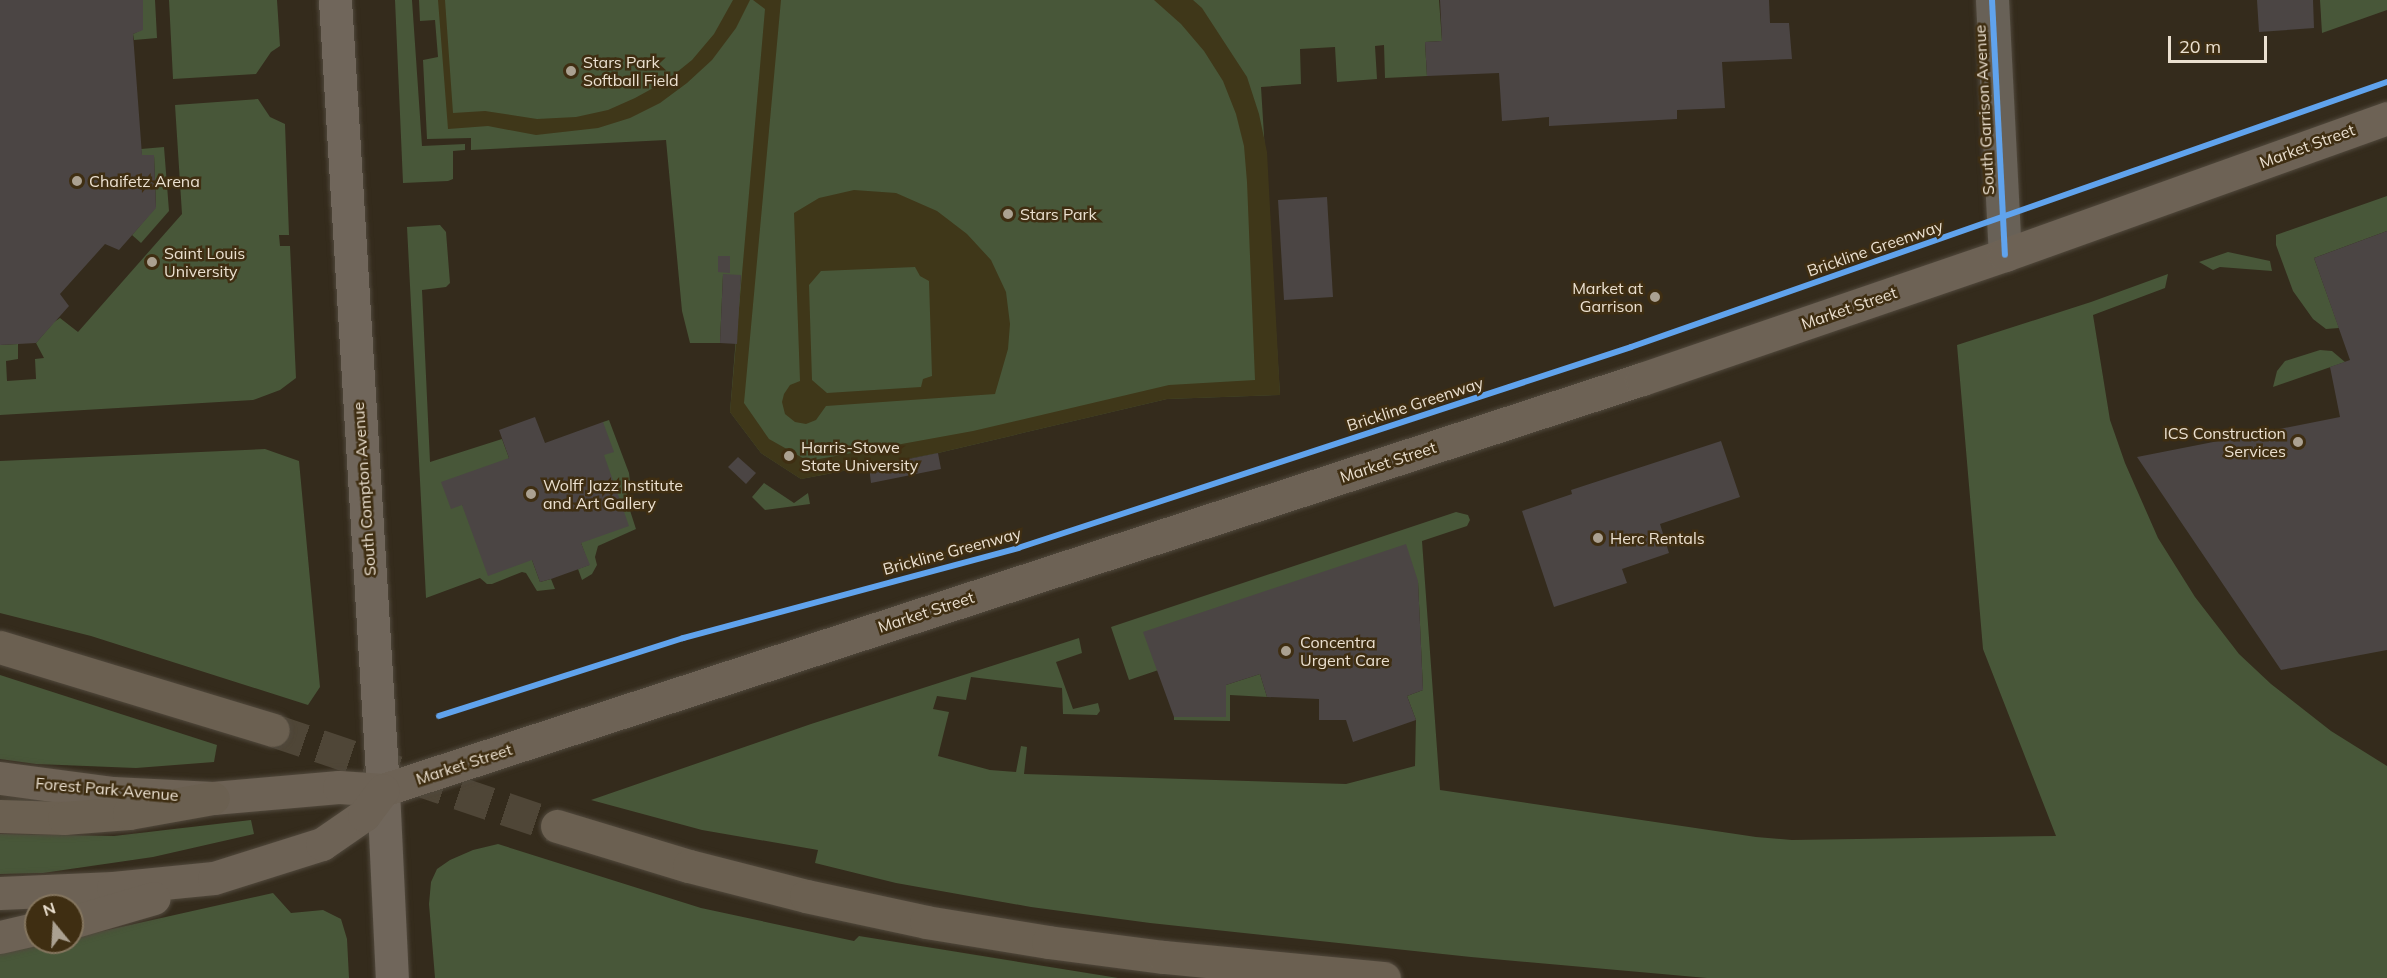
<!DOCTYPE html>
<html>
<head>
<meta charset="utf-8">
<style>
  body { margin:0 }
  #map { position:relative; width:2387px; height:978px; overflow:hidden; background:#342b1c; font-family:Mulish,sans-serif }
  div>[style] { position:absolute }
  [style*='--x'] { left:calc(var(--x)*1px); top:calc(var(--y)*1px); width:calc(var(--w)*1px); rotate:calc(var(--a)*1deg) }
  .green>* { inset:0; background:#485739 }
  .sand>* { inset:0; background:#3f3719 }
  .building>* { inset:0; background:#4b4544 }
  .highway-tunnel>* { height:33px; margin-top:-16.5px; transform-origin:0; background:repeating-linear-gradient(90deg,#4f4637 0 33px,transparent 0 49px) }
  .roads { filter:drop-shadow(0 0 2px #51493d) drop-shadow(0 0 2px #51493d) }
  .street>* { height:33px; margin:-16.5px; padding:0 16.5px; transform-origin:16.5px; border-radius:16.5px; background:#686157 }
  .secondary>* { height:33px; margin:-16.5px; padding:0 16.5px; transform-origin:16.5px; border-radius:16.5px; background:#70665b }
  .primary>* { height:33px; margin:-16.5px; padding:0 16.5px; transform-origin:16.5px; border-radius:16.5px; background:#6d6255 }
  .highway>* { height:33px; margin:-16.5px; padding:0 16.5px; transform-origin:16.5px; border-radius:16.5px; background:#6b6051 }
  .cycleway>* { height:6px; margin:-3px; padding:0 3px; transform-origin:3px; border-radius:3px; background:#60a3ed }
  .dots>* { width:16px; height:16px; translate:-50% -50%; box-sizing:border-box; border:3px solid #3f2e12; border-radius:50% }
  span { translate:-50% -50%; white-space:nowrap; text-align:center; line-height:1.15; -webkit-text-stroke:5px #3f2e12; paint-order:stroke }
  .poi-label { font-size:16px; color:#ebe0d0 }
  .left { translate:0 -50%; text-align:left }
  .right { translate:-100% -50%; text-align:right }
  .street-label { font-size:16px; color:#ebe0d0 }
  .north { position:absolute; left:24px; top:894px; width:60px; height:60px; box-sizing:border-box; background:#3f2e12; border:2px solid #84755e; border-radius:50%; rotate:342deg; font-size:16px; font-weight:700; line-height:24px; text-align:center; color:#ebe0d0 }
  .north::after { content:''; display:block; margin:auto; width:21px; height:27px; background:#aba191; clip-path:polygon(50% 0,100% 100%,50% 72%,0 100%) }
  .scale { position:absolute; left:2168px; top:36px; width:99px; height:27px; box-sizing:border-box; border:3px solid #ebe0d0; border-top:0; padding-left:8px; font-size:18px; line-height:21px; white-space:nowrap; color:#ebe0d0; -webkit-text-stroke:4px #3f2e12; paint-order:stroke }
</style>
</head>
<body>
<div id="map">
  <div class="green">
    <div style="clip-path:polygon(143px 0,155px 0,157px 38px,134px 40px,133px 34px,143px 29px)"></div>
    <div style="clip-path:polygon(169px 0,277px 0,280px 46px,271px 52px,256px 74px,173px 79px)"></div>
    <div style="clip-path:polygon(395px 0,412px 0,422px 146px,465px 144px,465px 150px,453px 151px,453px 179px,448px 181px,403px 183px)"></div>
    <div style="clip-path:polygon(419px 0,1439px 0,1442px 41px,1425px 42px,1427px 76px,1385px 78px,1384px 45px,1375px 46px,1377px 79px,1337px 82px,1335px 47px,1300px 49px,1301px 84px,1261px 87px,1280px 395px,1167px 399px,938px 453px,801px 479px,761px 453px,730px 412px,741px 275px,723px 275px,720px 343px,690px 343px,682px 311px,666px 140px,471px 150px,471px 138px,427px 139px,423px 60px,438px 57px,435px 20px,420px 21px)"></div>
    <div style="clip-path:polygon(2320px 0,2387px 0,2387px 10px,2322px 33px)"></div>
    <div style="clip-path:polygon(258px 99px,270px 117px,285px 124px,289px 235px,279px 235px,280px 246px,290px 246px,296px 378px,280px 390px,253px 400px,0 415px,0 345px,18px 344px,18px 359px,6px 361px,7px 381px,36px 379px,35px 359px,44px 358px,36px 343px,54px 322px,60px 318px,78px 332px,182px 214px,175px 105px)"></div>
    <div style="clip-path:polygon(164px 147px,169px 211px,141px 243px,132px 235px,156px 207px,154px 156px,142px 155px,141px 149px)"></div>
    <div style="clip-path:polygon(2387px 196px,2387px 231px,2314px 258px,2339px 328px,2326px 329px,2313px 319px,2293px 291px,2276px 245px,2276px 235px)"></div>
    <div style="clip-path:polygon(440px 225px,446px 232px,450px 283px,446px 287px,422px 290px,430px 462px,502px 439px,509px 458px,462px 505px,532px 560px,540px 582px,551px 579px,555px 589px,537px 591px,526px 573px,522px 572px,492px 584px,487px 584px,480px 578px,426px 598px,407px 227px)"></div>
    <div style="clip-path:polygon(2228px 252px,2270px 261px,2272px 271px,2220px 267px,2213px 270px,2199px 262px)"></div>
    <div style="clip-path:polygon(2168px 274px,2165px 288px,2093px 315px,2110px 420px,2125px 463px,2158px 538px,2195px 597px,2239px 654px,2271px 684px,2331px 731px,2387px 766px,2387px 978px,1707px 978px,1471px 957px,1150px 923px,1031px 907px,896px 883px,815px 863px,818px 850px,702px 830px,591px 800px,811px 724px,1079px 638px,1082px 653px,1056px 662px,1073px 709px,1098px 703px,1100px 711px,1097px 715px,1063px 714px,1062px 688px,971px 677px,966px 700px,937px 696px,933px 709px,949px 712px,938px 756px,990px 770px,1016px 772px,1021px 746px,1027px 747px,1024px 774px,1346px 784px,1415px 766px,1416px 720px,1407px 696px,1423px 690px,1418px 582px,1129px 680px,1111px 627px,1456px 512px,1468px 515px,1470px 520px,1467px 526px,1422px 541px,1440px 790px,1756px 837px,1792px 840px,2056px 836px,1983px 649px,1957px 345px,2091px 302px)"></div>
    <div style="clip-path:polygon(2320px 350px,2332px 351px,2345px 362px,2273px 387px,2277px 371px,2285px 361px)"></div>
    <div style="clip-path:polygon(609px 420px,629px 473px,630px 482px,626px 498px,636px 529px,598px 546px,595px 557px,597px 565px,592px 574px,582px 580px,578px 569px,589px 565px,581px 543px,604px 455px,603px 422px)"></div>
    <div style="clip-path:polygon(265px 449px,299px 461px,320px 687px,308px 705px,91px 636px,0 613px,0 461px)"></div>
    <div style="clip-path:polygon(764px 483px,794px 503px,808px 493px,810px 504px,765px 510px,752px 497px)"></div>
    <div style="clip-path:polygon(1260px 674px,1267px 697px,1230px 695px,1230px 721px,1174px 720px,1174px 717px,1226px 717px,1226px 685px)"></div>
    <div style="clip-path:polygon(0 675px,217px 745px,214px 762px,136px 768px,36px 764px,0 759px)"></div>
    <div style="clip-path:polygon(251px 820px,254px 834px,153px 857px,43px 873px,0 874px,0 834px,114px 836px)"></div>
    <div style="clip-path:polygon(498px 844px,701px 908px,854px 941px,859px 936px,1118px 978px,435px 978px,429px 904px,431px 882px,437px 869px,450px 860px,473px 850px)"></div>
    <div style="clip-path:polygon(273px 893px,291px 913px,323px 910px,341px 919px,347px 939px,349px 978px,0 978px,0 953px,52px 942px,72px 942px,72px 938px)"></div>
  </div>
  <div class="sand">
    <div style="clip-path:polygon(438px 0,445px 0,453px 113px,485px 111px,537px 119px,576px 117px,608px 110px,635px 98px,666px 81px,692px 60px,714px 34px,733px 0,750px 0,736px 28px,712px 60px,687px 83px,660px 103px,630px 118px,598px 128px,536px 135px,488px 126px,448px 129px)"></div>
    <div style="clip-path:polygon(753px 0,781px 0,744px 403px,769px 439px,808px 461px,973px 431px,1169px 385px,1255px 380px,1247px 182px,1244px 146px,1236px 114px,1223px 81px,1204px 51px,1181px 24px,1154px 0,1193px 0,1202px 8px,1247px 77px,1259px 114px,1267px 152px,1280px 395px,1167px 399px,938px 453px,801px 479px,761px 453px,730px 412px,765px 9px)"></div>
    <div style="clip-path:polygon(evenodd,854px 190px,896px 193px,937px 211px,967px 234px,991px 260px,1006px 292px,1010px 324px,1008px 349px,995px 394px,826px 406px,816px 420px,806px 424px,795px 422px,785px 414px,782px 402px,784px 394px,790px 385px,800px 381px,794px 213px,819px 198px,854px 190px,915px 267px,920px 276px,929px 281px,932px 376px,923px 379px,921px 387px,827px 393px,812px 380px,809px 285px,821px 271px,915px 267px)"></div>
  </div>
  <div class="building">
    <div style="clip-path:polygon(0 0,143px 0,143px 30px,133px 34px,142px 155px,154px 155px,156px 208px,119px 250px,105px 244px,60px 294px,69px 306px,36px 343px,0 345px)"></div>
    <div style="clip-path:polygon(1440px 0,1769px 0,1770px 23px,1789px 23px,1792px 59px,1722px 62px,1725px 108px,1677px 110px,1677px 119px,1549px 126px,1549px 117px,1502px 121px,1499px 73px,1427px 76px,1425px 42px,1442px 41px)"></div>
    <div style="clip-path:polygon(2257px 0,2313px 0,2314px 28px,2259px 32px)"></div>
    <div style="clip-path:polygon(1327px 197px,1333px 297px,1284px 300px,1278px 200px)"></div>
    <div style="clip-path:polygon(2387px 231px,2387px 650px,2281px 670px,2137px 457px,2340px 417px,2330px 367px,2350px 360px,2314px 258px)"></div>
    <div style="clip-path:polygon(718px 256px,730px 256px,730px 273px,718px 272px)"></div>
    <div style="clip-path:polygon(723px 274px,741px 275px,737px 344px,720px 343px)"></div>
    <div style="clip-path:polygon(535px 417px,545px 443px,603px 422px,614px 452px,604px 455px,629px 526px,581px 543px,590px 565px,551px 579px,540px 582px,532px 560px,488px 576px,462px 505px,451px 509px,441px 482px,509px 458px,499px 430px)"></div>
    <div style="clip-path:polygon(1721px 441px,1740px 497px,1660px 524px,1669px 553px,1622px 569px,1627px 583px,1554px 607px,1522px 511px,1572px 494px,1571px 490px)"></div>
    <div style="clip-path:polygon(938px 453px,941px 469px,871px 483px,869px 467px)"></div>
    <div style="clip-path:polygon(738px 457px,756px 473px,746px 484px,728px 467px)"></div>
    <div style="clip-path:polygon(1406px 544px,1418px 581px,1423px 690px,1407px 696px,1416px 720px,1353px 742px,1346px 720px,1319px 720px,1319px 699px,1267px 697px,1260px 674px,1226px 685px,1226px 717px,1174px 717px,1143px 632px)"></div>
  </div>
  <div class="highway-tunnel">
    <div style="--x:273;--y:730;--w:300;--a:18.7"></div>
  </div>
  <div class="roads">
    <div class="street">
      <div style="--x:1992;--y:0;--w:255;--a:87.1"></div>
    </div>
    <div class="secondary">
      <div style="--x:335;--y:0;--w:791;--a:86.52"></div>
      <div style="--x:383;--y:790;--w:188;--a:87.3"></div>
    </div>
    <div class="primary">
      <div style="--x:0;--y:778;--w:114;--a:7.6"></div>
      <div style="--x:113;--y:793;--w:100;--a:2.9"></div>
      <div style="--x:213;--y:798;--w:126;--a:-5"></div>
      <div style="--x:339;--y:787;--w:44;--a:3.9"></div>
      <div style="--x:383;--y:790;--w:1324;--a:-18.08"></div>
      <div style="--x:1642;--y:379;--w:384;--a:-18.9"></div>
      <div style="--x:2005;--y:255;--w:406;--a:-19.7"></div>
      <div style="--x:0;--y:893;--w:113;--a:-2.5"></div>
      <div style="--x:113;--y:888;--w:101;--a:-5.7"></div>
      <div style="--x:214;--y:878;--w:113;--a:-17.5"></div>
      <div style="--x:322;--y:844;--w:51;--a:-34.6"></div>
      <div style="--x:364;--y:815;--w:31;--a:-53"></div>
      <div style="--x:72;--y:922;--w:85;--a:-16.3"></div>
      <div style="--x:0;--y:937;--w:37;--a:-13"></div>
    </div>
    <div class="highway">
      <div style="--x:0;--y:647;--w:285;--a:16.9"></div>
      <div style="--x:0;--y:816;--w:64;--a:1.8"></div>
      <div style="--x:64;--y:818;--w:65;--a:-4.4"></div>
      <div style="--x:129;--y:813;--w:85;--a:-10.1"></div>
      <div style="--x:557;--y:826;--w:138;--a:16.9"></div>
      <div style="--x:689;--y:866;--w:121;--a:14.4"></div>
      <div style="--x:806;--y:896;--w:123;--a:12.2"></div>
      <div style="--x:926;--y:922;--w:124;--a:9.3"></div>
      <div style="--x:1048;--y:942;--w:117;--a:7.4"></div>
      <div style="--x:1164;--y:957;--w:221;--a:5.5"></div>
    </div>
  </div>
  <div class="cycleway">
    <div style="--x:1992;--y:0;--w:255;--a:87.1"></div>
    <div style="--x:439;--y:716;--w:256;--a:-17.7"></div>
    <div style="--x:683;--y:638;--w:347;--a:-15"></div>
    <div style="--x:1018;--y:548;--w:645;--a:-18.15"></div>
    <div style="--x:1631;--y:347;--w:801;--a:-19.32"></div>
  </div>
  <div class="dots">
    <div style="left:571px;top:71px;background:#aba191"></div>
    <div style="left:77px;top:181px;background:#aba191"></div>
    <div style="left:1008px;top:214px;background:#aba191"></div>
    <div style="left:152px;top:262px;background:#aba191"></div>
    <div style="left:1655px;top:297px;background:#aba191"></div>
    <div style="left:2298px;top:442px;background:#aba191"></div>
    <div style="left:789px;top:456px;background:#aba191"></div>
    <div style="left:531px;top:494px;background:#aba191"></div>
    <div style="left:1598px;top:538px;background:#aba191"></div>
    <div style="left:1286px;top:651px;background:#aba191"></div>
  </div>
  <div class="poi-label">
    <span class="left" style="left:583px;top:71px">Stars Park<br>Softball Field</span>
    <span class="left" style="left:89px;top:181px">Chaifetz Arena</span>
    <span class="left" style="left:1020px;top:214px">Stars Park</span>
    <span class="left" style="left:164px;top:262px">Saint Louis<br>University</span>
    <span class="right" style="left:1643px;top:297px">Market at<br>Garrison</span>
    <span class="right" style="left:2286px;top:442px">ICS Construction<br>Services</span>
    <span class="left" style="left:801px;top:456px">Harris-Stowe<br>State University</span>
    <span class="left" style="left:543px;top:494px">Wolff Jazz Institute<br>and Art Gallery</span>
    <span class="left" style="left:1610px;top:538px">Herc Rentals</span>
    <span class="left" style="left:1300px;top:651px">Concentra<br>Urgent Care</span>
  </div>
  <div class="street-label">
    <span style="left:1984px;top:110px;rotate:-93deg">South Garrison Avenue</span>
    <span style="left:2307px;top:146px;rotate:-20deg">Market Street</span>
    <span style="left:1875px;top:248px;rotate:-19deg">Brickline Greenway</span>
    <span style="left:1849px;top:308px;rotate:-19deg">Market Street</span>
    <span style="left:1415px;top:404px;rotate:-18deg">Brickline Greenway</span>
    <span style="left:1388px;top:462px;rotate:-18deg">Market Street</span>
    <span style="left:364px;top:489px;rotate:-94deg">South Compton Avenue</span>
    <span style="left:952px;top:551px;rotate:-15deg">Brickline Greenway</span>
    <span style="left:926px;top:612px;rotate:-18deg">Market Street</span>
    <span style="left:464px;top:764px;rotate:-18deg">Market Street</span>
    <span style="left:107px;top:789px;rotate:5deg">Forest Park Avenue</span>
  </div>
  <div class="north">N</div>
  <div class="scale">20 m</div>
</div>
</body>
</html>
